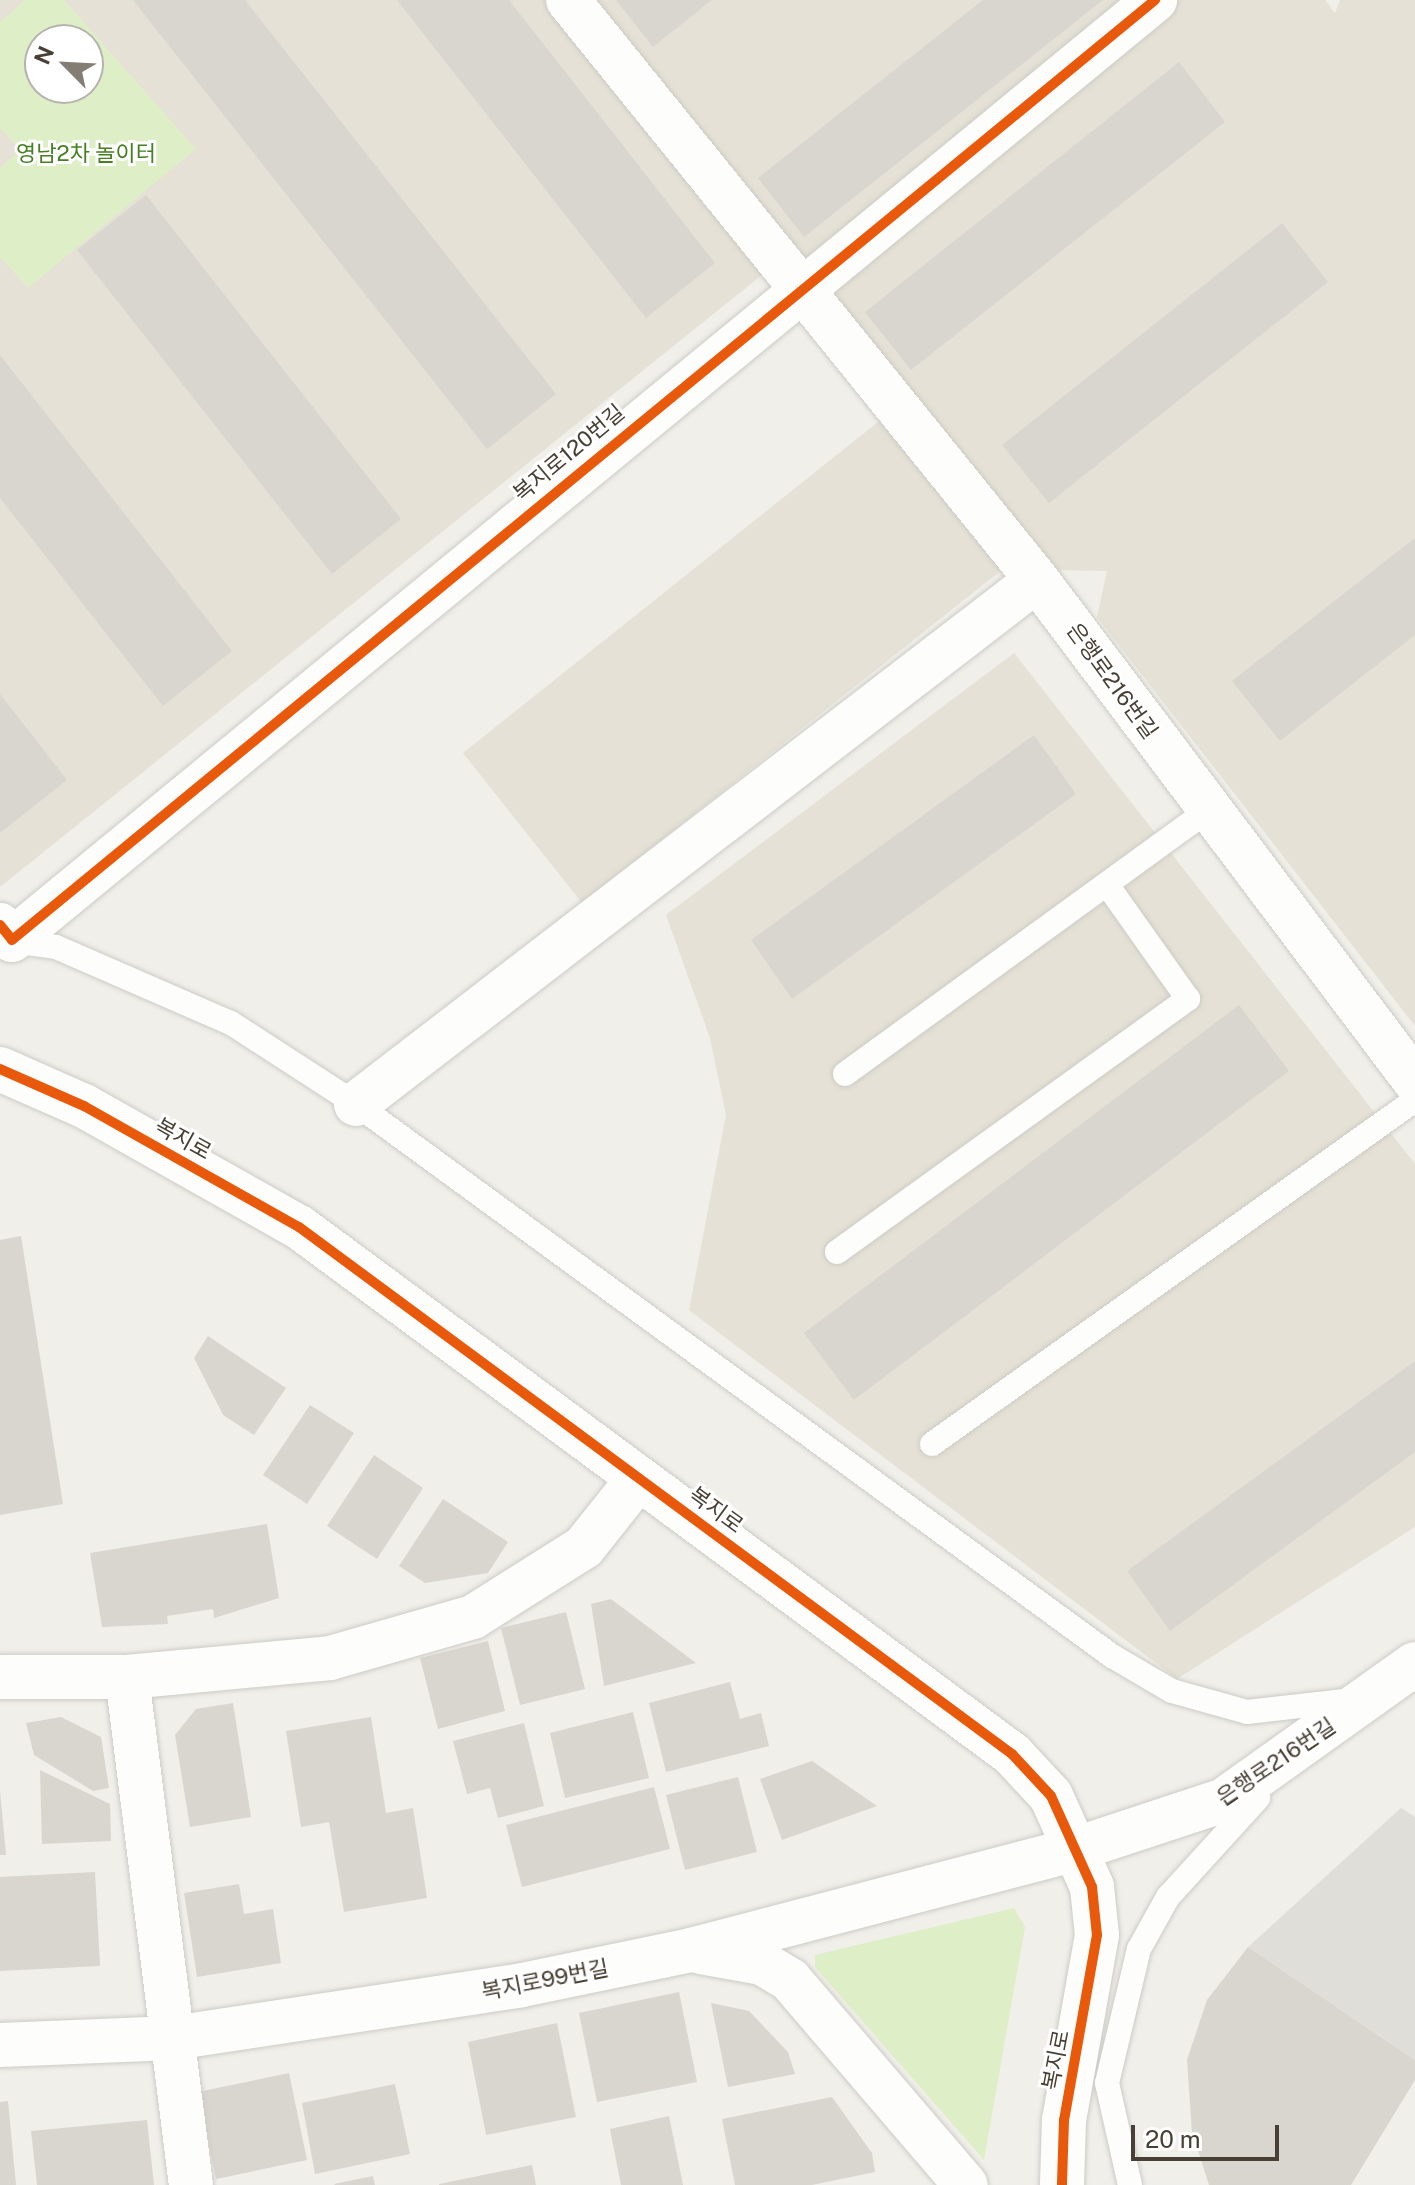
<!DOCTYPE html>
<html>
<head>
<meta charset="utf-8">
<style>
  body { margin:0 }
  #map { position:relative; width:1415px; height:2185px; overflow:hidden; background:#f0efea; font-family:"Public Sans","Noto Sans KR",sans-serif }
  div>[style] { position:absolute }
  [style*='--x'] { left:calc(var(--x)*1px); top:calc(var(--y)*1px); width:calc(var(--w)*1px); rotate:calc(var(--a)*1deg) }
  .residential>* { inset:0; background:#e5e1d6 }
  .green>* { inset:0; background:#deeec7 }
  .parking>* { inset:0; background:#e0ded8 }
  .building>* { inset:0; background:#d9d6d0 }
  .roads { filter:drop-shadow(0 0 2px #cdcbc5) drop-shadow(0 0 2px #cdcbc5) }
  .service>* { height:24px; margin:-12px; padding:0 12px; transform-origin:12px; border-radius:12px; background:#fdfdfc }
  .minor>* { height:44px; margin:-22px; padding:0 22px; transform-origin:22px; border-radius:22px; background:#fdfdfc }
  .tertiary>* { height:44px; margin:-22px; padding:0 22px; transform-origin:22px; border-radius:22px; background:#fdfdfc }
  .cycleway>* { height:10px; margin:-5px; padding:0 5px; transform-origin:5px; border-radius:5px; background:#e8590c }
  span { translate:-50% -50%; white-space:nowrap; text-align:center; line-height:1.15; -webkit-text-stroke:6px #fff; paint-order:stroke }
  .park-label { font-size:22px; color:#477f22 }
  .street-label { font-size:22px; color:#484034 }
  .north { position:absolute; left:24px; top:24px; width:80px; height:80px; box-sizing:border-box; background:#fff; border:2px solid #b6b3ae; border-radius:50%; rotate:294deg; font-size:22px; font-weight:700; line-height:32px; text-align:center; color:#484034 }
  .north::after { content:''; display:block; margin:auto; width:28px; height:36px; background:#837d74; clip-path:polygon(50% 0,100% 100%,50% 72%,0 100%) }
  .scale { position:absolute; left:1131px; top:2125px; width:148px; height:36px; box-sizing:border-box; border:4px solid #484034; border-top:0; padding-left:10px; font-size:24px; line-height:28px; white-space:nowrap; color:#484034; -webkit-text-stroke:6px #fff; paint-order:stroke }
</style>
</head>
<body>
<div id="map">
  <div class="residential">
    <div style="clip-path:polygon(evenodd,0 0,1325px 0,1335px 13px,1340px 0,1415px 0,1415px 1026px,1097px 617px,1107px 571px,1003px 569px,582px 903px,463px 753px,883px 418px,798px 246px,0 887px,0 0,40px 40px,88px 40px,88px 88px,40px 88px,40px 40px)"></div>
    <div style="clip-path:polygon(1014px 653px,1415px 1164px,1415px 1527px,1177px 1679px,689px 1310px,726px 1115px,710px 1038px,666px 915px)"></div>
  </div>
  <div class="green">
    <div style="clip-path:polygon(evenodd,25px 0,64px 0,196px 149px,28px 288px,0 257px,0 168px,20px 150px,0 128px,0 22px,25px 0,88px 40px,88px 88px,40px 88px,40px 40px,88px 40px)"></div>
    <div style="clip-path:polygon(1014px 1908px,1025px 1927px,984px 2160px,815px 1967px,815px 1955px)"></div>
  </div>
  <div class="parking">
    <div style="clip-path:polygon(1401px 1808px,1415px 1817px,1415px 2060px,1248px 1947px)"></div>
  </div>
  <div class="building">
    <div style="clip-path:polygon(133px 0,245px 0,556px 394px,487px 449px)"></div>
    <div style="clip-path:polygon(397px 0,509px 0,715px 263px,646px 318px)"></div>
    <div style="clip-path:polygon(616px 0,712px 0,653px 47px)"></div>
    <div style="clip-path:polygon(983px 0,1103px 0,804px 237px,758px 178px)"></div>
    <div style="clip-path:polygon(1179px 62px,1225px 122px,911px 370px,865px 312px)"></div>
    <div style="clip-path:polygon(146px 195px,401px 519px,332px 574px,77px 250px)"></div>
    <div style="clip-path:polygon(1282px 223px,1328px 282px,1049px 503px,1002px 445px)"></div>
    <div style="clip-path:polygon(0 355px,232px 651px,163px 706px,0 498px)"></div>
    <div style="clip-path:polygon(1415px 538px,1415px 635px,1280px 741px,1232px 681px)"></div>
    <div style="clip-path:polygon(0 694px,67px 780px,0 833px)"></div>
    <div style="clip-path:polygon(1034px 735px,1076px 794px,792px 999px,751px 940px)"></div>
    <div style="clip-path:polygon(1239px 1005px,1289px 1071px,854px 1400px,804px 1333px)"></div>
    <div style="clip-path:polygon(21px 1236px,63px 1504px,0 1515px,0 1240px)"></div>
    <div style="clip-path:polygon(208px 1336px,286px 1388px,254px 1435px,223px 1415px,194px 1358px)"></div>
    <div style="clip-path:polygon(1415px 1361px,1415px 1452px,1170px 1631px,1127px 1571px)"></div>
    <div style="clip-path:polygon(310px 1405px,354px 1433px,307px 1504px,263px 1475px)"></div>
    <div style="clip-path:polygon(374px 1455px,423px 1488px,377px 1559px,327px 1526px)"></div>
    <div style="clip-path:polygon(443px 1499px,508px 1542px,488px 1573px,425px 1583px,399px 1566px)"></div>
    <div style="clip-path:polygon(267px 1524px,279px 1598px,214px 1618px,213px 1609px,167px 1616px,168px 1624px,102px 1627px,90px 1553px)"></div>
    <div style="clip-path:polygon(611px 1599px,696px 1663px,604px 1686px,591px 1604px)"></div>
    <div style="clip-path:polygon(566px 1612px,585px 1689px,520px 1705px,501px 1628px)"></div>
    <div style="clip-path:polygon(488px 1641px,505px 1711px,438px 1729px,420px 1658px)"></div>
    <div style="clip-path:polygon(730px 1682px,740px 1719px,761px 1713px,769px 1746px,666px 1772px,649px 1703px)"></div>
    <div style="clip-path:polygon(233px 1703px,251px 1817px,190px 1827px,175px 1735px,196px 1709px)"></div>
    <div style="clip-path:polygon(633px 1712px,649px 1778px,565px 1798px,550px 1733px)"></div>
    <div style="clip-path:polygon(61px 1717px,101px 1737px,109px 1788px,93px 1791px,34px 1755px,26px 1723px)"></div>
    <div style="clip-path:polygon(371px 1717px,386px 1813px,413px 1808px,427px 1898px,344px 1912px,329px 1822px,301px 1827px,286px 1731px)"></div>
    <div style="clip-path:polygon(524px 1723px,544px 1806px,498px 1818px,490px 1788px,467px 1794px,453px 1741px)"></div>
    <div style="clip-path:polygon(812px 1761px,877px 1806px,782px 1840px,760px 1779px)"></div>
    <div style="clip-path:polygon(40px 1770px,110px 1804px,111px 1841px,42px 1844px)"></div>
    <div style="clip-path:polygon(738px 1777px,757px 1852px,685px 1870px,666px 1795px)"></div>
    <div style="clip-path:polygon(654px 1787px,670px 1849px,522px 1887px,506px 1825px)"></div>
    <div style="clip-path:polygon(0 1791px,6px 1855px,0 1855px)"></div>
    <div style="clip-path:polygon(95px 1872px,100px 1966px,0 1971px,0 1877px)"></div>
    <div style="clip-path:polygon(239px 1884px,244px 1914px,273px 1909px,281px 1963px,197px 1977px,184px 1893px)"></div>
    <div style="clip-path:polygon(1248px 1947px,1415px 2060px,1415px 2080px,1351px 2185px,1209px 2185px,1192px 2132px,1187px 2060px,1207px 2000px)"></div>
    <div style="clip-path:polygon(679px 1992px,697px 2082px,597px 2102px,579px 2013px)"></div>
    <div style="clip-path:polygon(711px 2003px,749px 2011px,788px 2052px,795px 2074px,728px 2087px)"></div>
    <div style="clip-path:polygon(557px 2023px,576px 2117px,486px 2135px,468px 2042px)"></div>
    <div style="clip-path:polygon(289px 2073px,307px 2160px,216px 2179px,198px 2092px)"></div>
    <div style="clip-path:polygon(395px 2084px,410px 2154px,315px 2174px,302px 2103px)"></div>
    <div style="clip-path:polygon(832px 2097px,872px 2153px,875px 2172px,812px 2185px,735px 2185px,722px 2119px)"></div>
    <div style="clip-path:polygon(8px 2101px,16px 2185px,0 2185px,0 2102px)"></div>
    <div style="clip-path:polygon(669px 2116px,683px 2185px,621px 2185px,610px 2129px)"></div>
    <div style="clip-path:polygon(147px 2120px,154px 2185px,37px 2185px,31px 2131px)"></div>
    <div style="clip-path:polygon(532px 2165px,536px 2185px,439px 2185px,439px 2184px)"></div>
    <div style="clip-path:polygon(373px 2176px,375px 2185px,335px 2185px,334px 2184px)"></div>
  </div>
  <div class="roads">
    <div class="service">
      <div style="--x:11;--y:941;--w:45;--a:7.6"></div>
      <div style="--x:56;--y:947;--w:191;--a:23.5"></div>
      <div style="--x:231;--y:1023;--w:149;--a:32.9"></div>
      <div style="--x:356;--y:1104;--w:936;--a:36.14"></div>
      <div style="--x:1112;--y:1656;--w:69;--a:30.3"></div>
      <div style="--x:1172;--y:1691;--w:78;--a:15.6"></div>
      <div style="--x:1247;--y:1712;--w:107;--a:-6.5"></div>
      <div style="--x:845;--y:1074;--w:447;--a:-36"></div>
      <div style="--x:837;--y:1252;--w:433;--a:-35.8"></div>
      <div style="--x:1188;--y:999;--w:138;--a:-125.3"></div>
      <div style="--x:932;--y:1444;--w:593;--a:-35.46"></div>
      <div style="--x:1130;--y:2185;--w:105;--a:-102.7"></div>
      <div style="--x:1107;--y:2083;--w:138;--a:-76.6"></div>
      <div style="--x:1139;--y:1949;--w:60;--a:-60.9"></div>
      <div style="--x:1168;--y:1897;--w:134;--a:-47.7"></div>
    </div>
    <div class="minor">
      <div style="--x:568;--y:0;--w:746;--a:51.04"></div>
      <div style="--x:1037;--y:580;--w:628;--a:52.97"></div>
      <div style="--x:0;--y:925;--w:19;--a:51"></div>
      <div style="--x:12;--y:940;--w:1480;--a:-39.43"></div>
      <div style="--x:356;--y:1104;--w:859;--a:-37.58"></div>
      <div style="--x:0;--y:1677;--w:127;--a:0"></div>
      <div style="--x:127;--y:1677;--w:204;--a:-5.3"></div>
      <div style="--x:330;--y:1658;--w:149;--a:-16"></div>
      <div style="--x:473;--y:1617;--w:131;--a:-32.2"></div>
      <div style="--x:584;--y:1547;--w:87;--a:-51.5"></div>
      <div style="--x:127;--y:1677;--w:512;--a:82.82"></div>
    </div>
    <div class="tertiary">
      <div style="--x:0;--y:1069;--w:92;--a:23.8"></div>
      <div style="--x:84;--y:1106;--w:247;--a:29.4"></div>
      <div style="--x:299;--y:1227;--w:887;--a:36.47"></div>
      <div style="--x:1012;--y:1754;--w:57;--a:47.1"></div>
      <div style="--x:1051;--y:1796;--w:100;--a:65.7"></div>
      <div style="--x:1092;--y:1887;--w:48;--a:84.1"></div>
      <div style="--x:1097;--y:1935;--w:188;--a:100.1"></div>
      <div style="--x:1064;--y:2120;--w:65;--a:91.8"></div>
      <div style="--x:701;--y:1952;--w:62;--a:10.2"></div>
      <div style="--x:762;--y:1963;--w:33;--a:31"></div>
      <div style="--x:790;--y:1980;--w:270;--a:49.4"></div>
      <div style="--x:0;--y:2045;--w:173;--a:-2.3"></div>
      <div style="--x:173;--y:2038;--w:353;--a:-8.6"></div>
      <div style="--x:522;--y:1985;--w:173;--a:-11.7"></div>
      <div style="--x:691;--y:1950;--w:401;--a:-14.7"></div>
      <div style="--x:1079;--y:1848;--w:153;--a:-18.3"></div>
      <div style="--x:1224;--y:1800;--w:234;--a:-35.5"></div>
    </div>
  </div>
  <div class="cycleway">
    <div style="--x:0;--y:925;--w:19;--a:51"></div>
    <div style="--x:12;--y:940;--w:1480;--a:-39.43"></div>
    <div style="--x:0;--y:1069;--w:92;--a:23.8"></div>
    <div style="--x:84;--y:1106;--w:247;--a:29.4"></div>
    <div style="--x:299;--y:1227;--w:887;--a:36.47"></div>
    <div style="--x:1012;--y:1754;--w:57;--a:47.1"></div>
    <div style="--x:1051;--y:1796;--w:100;--a:65.7"></div>
    <div style="--x:1092;--y:1887;--w:48;--a:84.1"></div>
    <div style="--x:1097;--y:1935;--w:188;--a:100.1"></div>
    <div style="--x:1064;--y:2120;--w:65;--a:91.8"></div>
  </div>
  <div class="park-label">
    <span style="left:86px;top:154px">영남2차 놀이터</span>
  </div>
  <div class="street-label">
    <span style="left:569px;top:453px;rotate:-40deg">복지로120번길</span>
    <span style="left:1112px;top:681px;rotate:54deg">은행로216번길</span>
    <span style="left:183px;top:1139px;rotate:29deg">복지로</span>
    <span style="left:716px;top:1510px;rotate:36deg">복지로</span>
    <span style="left:1276px;top:1762px;rotate:-34deg">은행로216번길</span>
    <span style="left:545px;top:1980px;rotate:-11deg">복지로99번길</span>
    <span style="left:1056px;top:2060px;rotate:-79deg">복지로</span>
  </div>
  <div class="north">N</div>
  <div class="scale">20 m</div>
</div>
</body>
</html>
